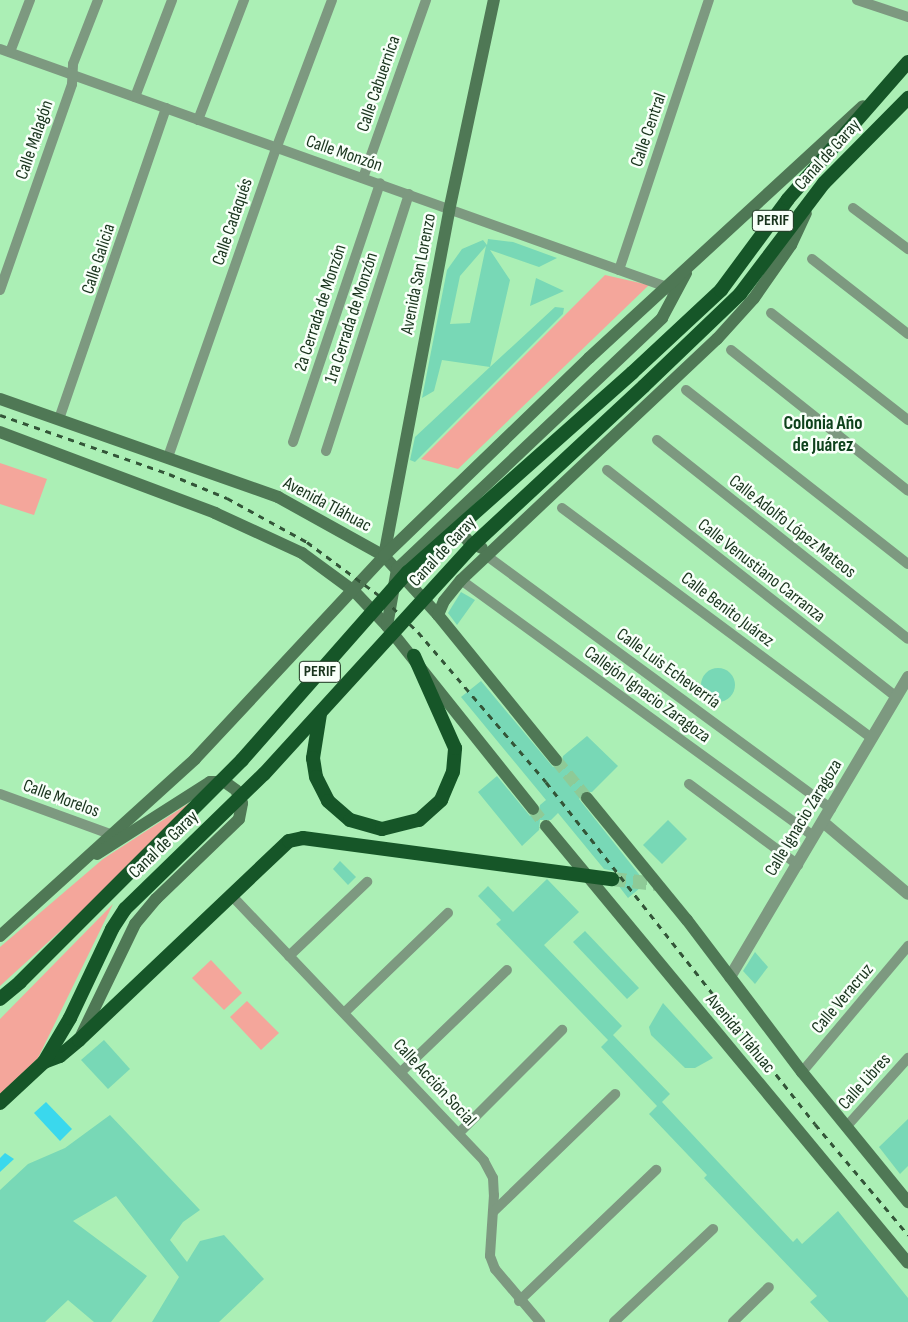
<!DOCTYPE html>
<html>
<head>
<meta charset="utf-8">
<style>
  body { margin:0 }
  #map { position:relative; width:908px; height:1322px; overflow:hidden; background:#abefb5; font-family:"Sofia Sans Condensed",sans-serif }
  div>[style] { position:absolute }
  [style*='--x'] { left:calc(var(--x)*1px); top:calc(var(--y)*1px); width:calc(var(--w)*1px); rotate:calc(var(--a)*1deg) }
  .green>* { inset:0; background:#f4a69b }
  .water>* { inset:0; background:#3ad8ed }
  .building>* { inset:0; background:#78d8b6 }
  .round { border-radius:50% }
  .secondary-tunnel>* { height:12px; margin-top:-6px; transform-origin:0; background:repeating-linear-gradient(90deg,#8eca97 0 12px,transparent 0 18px) }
  .trunk-tunnel>* { height:14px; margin-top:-7px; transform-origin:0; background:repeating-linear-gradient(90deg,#8eca97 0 14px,transparent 0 21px) }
  .minor>* { height:10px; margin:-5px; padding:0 5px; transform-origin:5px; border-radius:5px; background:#7d9980 }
  .tertiary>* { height:12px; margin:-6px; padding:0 6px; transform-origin:6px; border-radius:6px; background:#7d9980 }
  .secondary>* { height:12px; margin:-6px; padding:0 6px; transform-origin:6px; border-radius:6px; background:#4f7855 }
  .trunk>* { height:14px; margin:-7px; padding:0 7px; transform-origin:7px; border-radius:7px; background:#165628 }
  .rail>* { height:3px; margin-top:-1.5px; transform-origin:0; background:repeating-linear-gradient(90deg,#335538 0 6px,transparent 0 12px) }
  .trunk-bridge>* { height:14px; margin:-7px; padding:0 7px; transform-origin:7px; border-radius:7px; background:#165628 }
  span { translate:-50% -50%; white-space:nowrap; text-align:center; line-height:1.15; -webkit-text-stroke:5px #f8fff9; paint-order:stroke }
  .shield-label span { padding:1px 4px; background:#f8fff9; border:1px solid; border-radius:4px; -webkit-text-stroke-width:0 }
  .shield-label { font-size:16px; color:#19341d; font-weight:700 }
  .street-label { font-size:18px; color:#19341d }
  .neighbourhood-label { font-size:19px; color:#0e421c; font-weight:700 }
</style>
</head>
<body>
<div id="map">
  <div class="green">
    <div style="clip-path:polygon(605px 275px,649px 285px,458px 469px,421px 459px)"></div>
    <div style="clip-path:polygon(0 463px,47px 479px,34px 515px,0 504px)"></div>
    <div style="clip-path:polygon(197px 798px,102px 893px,0 986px,0 947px,103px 859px)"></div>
    <div style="clip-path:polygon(113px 904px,38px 1058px,0 1098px,0 1019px)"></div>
    <div style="clip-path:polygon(211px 960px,242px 993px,224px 1010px,192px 978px)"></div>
    <div style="clip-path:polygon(247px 1001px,279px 1033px,261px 1050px,230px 1017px)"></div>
  </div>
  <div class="water">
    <div style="clip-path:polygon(46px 1102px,72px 1129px,60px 1141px,34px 1113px)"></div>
    <div style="clip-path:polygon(5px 1153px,14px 1159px,0 1172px,0 1158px)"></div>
  </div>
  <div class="building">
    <div style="clip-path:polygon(evenodd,488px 239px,513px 242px,557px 258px,539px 267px,490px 250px,510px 280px,490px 367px,555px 307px,564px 308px,563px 314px,415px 462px,410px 460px,415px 437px,490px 367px,442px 360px,434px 391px,422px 398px,447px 270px,462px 249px,483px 240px,487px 245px,488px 239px,486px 246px,470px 323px,450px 324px,460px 276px,486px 246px)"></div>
    <div style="clip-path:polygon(536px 278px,564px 291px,530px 306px)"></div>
    <div style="clip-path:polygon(461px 592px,475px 600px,457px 625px,448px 613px)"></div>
    <div class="round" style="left:701px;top:668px;width:34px;height:34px"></div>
    <div style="clip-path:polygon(481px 681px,553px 767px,561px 766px,563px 756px,587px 736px,618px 766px,592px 792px,582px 792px,579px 799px,646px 883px,628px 898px,618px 885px,621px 880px,618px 872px,604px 869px,558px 813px,551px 820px,540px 820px,539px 830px,522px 846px,478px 792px,497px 776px,530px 816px,538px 815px,540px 805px,546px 800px,461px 697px)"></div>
    <div style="clip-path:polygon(668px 820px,687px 839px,662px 864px,643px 845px)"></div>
    <div style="clip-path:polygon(340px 861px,356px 877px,348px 885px,333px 869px)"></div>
    <div style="clip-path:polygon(547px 879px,579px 912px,544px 945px,622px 1026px,610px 1038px,613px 1035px,670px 1094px,662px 1102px,793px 1242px,797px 1238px,802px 1244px,838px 1211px,908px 1298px,908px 1322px,829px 1322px,810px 1302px,817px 1296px,704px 1178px,707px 1175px,649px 1114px,657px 1106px,601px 1047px,608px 1040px,496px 924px,501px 920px,478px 896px,488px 886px,513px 912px)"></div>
    <div style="clip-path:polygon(585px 931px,639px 988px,627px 999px,573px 942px)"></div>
    <div style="clip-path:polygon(755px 952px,768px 967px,755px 984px,743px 971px)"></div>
    <div style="clip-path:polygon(663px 1003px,713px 1058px,695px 1068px,685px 1068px,651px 1035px,649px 1027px)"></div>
    <div style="clip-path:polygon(104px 1040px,130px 1069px,108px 1089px,81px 1060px)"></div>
    <div style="clip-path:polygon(110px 1115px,200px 1210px,183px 1222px,170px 1240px,187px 1262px,200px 1241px,224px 1235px,264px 1279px,219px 1322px,152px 1322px,179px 1277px,116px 1196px,73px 1221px,147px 1276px,111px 1322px,94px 1322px,68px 1300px,45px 1322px,0 1322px,0 1190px,28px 1164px,65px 1148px)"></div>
    <div style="clip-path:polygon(908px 1119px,908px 1166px,900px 1174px,879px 1147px)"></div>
  </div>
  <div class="secondary-tunnel">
    <div style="--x:556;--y:760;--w:49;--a:50.8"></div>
    <div style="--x:533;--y:809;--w:21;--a:53"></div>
  </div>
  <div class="trunk-tunnel">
    <div style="--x:612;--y:879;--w:45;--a:6.3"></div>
  </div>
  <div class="minor">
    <div style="--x:857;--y:0;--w:54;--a:18.4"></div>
    <div style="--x:0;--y:49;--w:708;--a:19.64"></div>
    <div style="--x:667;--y:287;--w:5;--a:53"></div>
    <div style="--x:10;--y:52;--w:56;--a:-69"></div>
    <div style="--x:135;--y:97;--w:104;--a:-69.1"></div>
    <div style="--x:198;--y:120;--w:129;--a:-69"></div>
    <div style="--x:363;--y:178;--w:189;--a:-70.5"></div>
    <div style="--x:853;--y:208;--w:69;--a:36.7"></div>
    <div style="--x:812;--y:259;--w:122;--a:38"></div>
    <div style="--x:619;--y:270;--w:285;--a:-71.6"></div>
    <div style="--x:0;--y:290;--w:218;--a:-70.7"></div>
    <div style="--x:72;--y:84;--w:20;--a:-87"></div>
    <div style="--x:73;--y:64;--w:69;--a:-68.7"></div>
    <div style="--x:771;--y:313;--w:174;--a:38"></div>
    <div style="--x:731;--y:350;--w:226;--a:38.5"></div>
    <div style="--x:686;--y:390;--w:282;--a:38.1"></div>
    <div style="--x:59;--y:419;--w:329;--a:-71"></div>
    <div style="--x:657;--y:440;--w:320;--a:38.4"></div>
    <div style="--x:293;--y:442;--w:273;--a:-71.4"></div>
    <div style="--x:326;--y:451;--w:270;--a:-72.1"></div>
    <div style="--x:168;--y:457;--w:326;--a:-70.7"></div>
    <div style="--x:276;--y:149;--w:159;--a:-69.4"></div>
    <div style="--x:607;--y:470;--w:367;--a:38.1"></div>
    <div style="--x:562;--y:508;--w:386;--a:36.6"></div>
    <div style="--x:487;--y:556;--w:427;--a:36.3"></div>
    <div style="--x:461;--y:580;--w:436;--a:36"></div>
    <div style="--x:689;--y:784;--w:136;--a:36.6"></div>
    <div style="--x:0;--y:794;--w:117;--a:20"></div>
    <div style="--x:233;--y:897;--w:364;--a:46.4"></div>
    <div style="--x:484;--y:1161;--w:19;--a:62"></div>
    <div style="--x:493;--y:1178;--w:17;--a:87"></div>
    <div style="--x:494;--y:1195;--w:61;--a:93.8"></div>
    <div style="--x:490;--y:1256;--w:14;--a:69"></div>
    <div style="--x:495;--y:1269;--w:70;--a:49.7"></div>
    <div style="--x:289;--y:956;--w:108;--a:-43.5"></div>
    <div style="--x:345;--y:1012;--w:143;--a:-43.9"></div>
    <div style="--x:401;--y:1072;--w:147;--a:-43.9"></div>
    <div style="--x:802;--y:1072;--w:165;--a:-49.9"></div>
    <div style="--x:846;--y:1127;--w:93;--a:-48.1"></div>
    <div style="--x:459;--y:1133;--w:146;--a:-45"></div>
    <div style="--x:493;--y:1212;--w:170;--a:-44"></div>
    <div style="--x:519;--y:1301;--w:190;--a:-43.7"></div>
    <div style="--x:614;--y:1322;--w:136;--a:-43.2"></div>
    <div style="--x:733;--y:1322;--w:50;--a:-44.2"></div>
  </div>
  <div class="tertiary">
    <div style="--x:823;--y:822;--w:111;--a:40.3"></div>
    <div style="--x:730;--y:977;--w:349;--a:-59.3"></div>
  </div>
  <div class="secondary">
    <div style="--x:0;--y:399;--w:295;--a:19.4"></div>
    <div style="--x:278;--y:497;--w:121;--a:29.1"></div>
    <div style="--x:384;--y:556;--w:80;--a:47.5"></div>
    <div style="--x:438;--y:615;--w:187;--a:50.9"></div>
    <div style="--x:0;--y:432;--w:230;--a:20.6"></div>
    <div style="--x:215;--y:513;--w:96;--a:24.7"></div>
    <div style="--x:302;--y:553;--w:64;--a:36.2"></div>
    <div style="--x:354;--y:591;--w:48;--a:46.7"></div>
    <div style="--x:387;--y:626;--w:234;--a:51.4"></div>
    <div style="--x:460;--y:517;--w:18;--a:81"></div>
    <div style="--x:463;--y:535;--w:9;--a:49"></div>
    <div style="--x:469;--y:542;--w:14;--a:25"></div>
    <div style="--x:384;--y:556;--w:351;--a:-79.3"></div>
    <div style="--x:449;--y:211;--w:216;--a:-78"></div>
    <div style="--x:438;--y:615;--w:15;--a:-67"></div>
    <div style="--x:444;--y:601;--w:27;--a:-51"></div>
    <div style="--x:461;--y:580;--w:352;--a:-43.3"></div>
    <div style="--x:717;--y:339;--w:55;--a:-47.9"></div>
    <div style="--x:754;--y:298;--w:65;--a:-55.1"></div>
    <div style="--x:791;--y:245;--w:35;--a:-65"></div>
    <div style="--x:387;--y:626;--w:58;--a:-80"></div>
    <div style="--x:397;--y:569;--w:365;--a:-43.4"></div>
    <div style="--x:662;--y:318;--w:51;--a:-61.9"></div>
    <div style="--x:587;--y:798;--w:158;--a:50.7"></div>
    <div style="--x:687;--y:920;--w:191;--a:52.9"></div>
    <div style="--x:802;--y:1072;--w:168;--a:50.8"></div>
    <div style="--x:546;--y:826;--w:567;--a:50.36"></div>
    <div style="--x:0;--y:936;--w:263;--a:-42.2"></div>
    <div style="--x:195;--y:759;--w:277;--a:-47"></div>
    <div style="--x:384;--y:556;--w:285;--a:-44"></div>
    <div style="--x:589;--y:358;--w:372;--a:-42.6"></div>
    <div style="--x:80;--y:1038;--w:127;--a:-64.2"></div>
    <div style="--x:135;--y:924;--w:33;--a:-50"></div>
    <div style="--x:156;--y:899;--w:115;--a:-43.9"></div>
    <div style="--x:239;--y:819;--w:16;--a:-79"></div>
    <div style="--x:242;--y:803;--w:14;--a:-115"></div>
    <div style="--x:236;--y:790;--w:14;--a:-144"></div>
    <div style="--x:225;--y:782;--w:15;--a:180"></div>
    <div style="--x:210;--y:782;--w:134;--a:147.5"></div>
  </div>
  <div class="trunk">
    <div style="--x:632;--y:373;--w:122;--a:-43"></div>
    <div style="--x:721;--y:290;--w:113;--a:-53.6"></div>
    <div style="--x:788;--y:199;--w:182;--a:-48.8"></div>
    <div style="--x:644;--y:386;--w:133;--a:-43.8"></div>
    <div style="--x:740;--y:294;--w:139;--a:-52.9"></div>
    <div style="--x:824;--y:183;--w:120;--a:-45.3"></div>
    <div style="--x:320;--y:714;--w:45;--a:99"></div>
    <div style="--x:313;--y:758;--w:19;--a:81"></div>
    <div style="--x:316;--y:777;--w:27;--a:63"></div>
    <div style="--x:328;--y:801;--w:29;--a:41"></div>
    <div style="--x:350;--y:820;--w:33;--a:16"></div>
    <div style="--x:382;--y:829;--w:38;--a:-14"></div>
    <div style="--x:419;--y:820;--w:30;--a:-42"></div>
    <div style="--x:441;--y:800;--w:30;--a:-67"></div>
    <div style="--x:453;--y:772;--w:24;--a:-85"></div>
    <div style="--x:455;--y:748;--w:101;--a:-114"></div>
    <div style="--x:0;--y:999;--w:26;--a:-40"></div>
    <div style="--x:44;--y:1062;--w:17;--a:-21"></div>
    <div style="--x:60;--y:1056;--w:25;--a:-40"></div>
    <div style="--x:79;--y:1040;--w:289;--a:-43.5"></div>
    <div style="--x:289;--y:841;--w:14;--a:-12"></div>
    <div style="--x:303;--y:838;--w:312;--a:7.6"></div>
    <div style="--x:0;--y:1103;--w:60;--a:-43"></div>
    <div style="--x:44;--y:1062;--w:51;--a:-59.4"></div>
    <div style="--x:70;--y:1018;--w:98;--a:-64.7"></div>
    <div style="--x:112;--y:929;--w:24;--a:-57"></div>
  </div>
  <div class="rail">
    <div style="--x:0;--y:415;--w:179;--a:19.2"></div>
    <div style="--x:169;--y:474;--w:63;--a:22.5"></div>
    <div style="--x:227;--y:498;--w:91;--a:28.8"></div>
    <div style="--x:307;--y:542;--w:96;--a:36.5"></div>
    <div style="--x:384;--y:599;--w:47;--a:44.1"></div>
    <div style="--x:418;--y:632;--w:197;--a:49.5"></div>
    <div style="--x:546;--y:782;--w:435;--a:51.8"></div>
    <div style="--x:815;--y:1124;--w:145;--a:50"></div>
  </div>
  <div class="trunk-bridge">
    <div style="--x:125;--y:909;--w:194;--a:-44.2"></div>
    <div style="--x:264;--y:774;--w:310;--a:-47.6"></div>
    <div style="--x:473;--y:545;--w:233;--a:-42.9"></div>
    <div style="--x:20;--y:982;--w:314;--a:-45"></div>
    <div style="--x:242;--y:760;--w:251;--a:-48.6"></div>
    <div style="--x:408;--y:572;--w:300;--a:-41.6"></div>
  </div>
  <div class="shield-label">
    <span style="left:773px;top:221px">PERIF</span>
    <span style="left:320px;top:672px">PERIF</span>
  </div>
  <div class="street-label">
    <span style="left:379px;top:84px;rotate:-71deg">Calle Cabuernica</span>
    <span style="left:649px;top:130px;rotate:-71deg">Calle Central</span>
    <span style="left:35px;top:140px;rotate:-71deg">Calle Malagón</span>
    <span style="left:344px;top:154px;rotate:19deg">Calle Monzón</span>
    <span style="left:828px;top:155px;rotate:-48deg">Canal de Garay</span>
    <span style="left:233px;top:222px;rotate:-71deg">Calle Cadaqués</span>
    <span style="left:99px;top:259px;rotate:-72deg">Calle Galicia</span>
    <span style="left:419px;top:274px;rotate:-79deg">Avenida San Lorenzo</span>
    <span style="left:321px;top:308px;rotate:-72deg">2a Cerrada de Monzón</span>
    <span style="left:352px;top:318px;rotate:-72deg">1ra Cerrada de Monzón</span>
    <span style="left:327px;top:505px;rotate:28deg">Avenida Tláhuac</span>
    <span style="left:792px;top:527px;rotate:38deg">Calle Adolfo López Mateos</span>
    <span style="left:443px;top:552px;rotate:-47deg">Canal de Garay</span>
    <span style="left:761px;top:571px;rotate:38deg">Calle Venustiano Carranza</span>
    <span style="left:727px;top:610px;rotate:37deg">Calle Benito Juárez</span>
    <span style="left:668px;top:669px;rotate:36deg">Calle Luis Echeverría</span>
    <span style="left:647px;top:695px;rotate:36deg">Callejón Ignacio Zaragoza</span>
    <span style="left:61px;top:799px;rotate:20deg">Calle Morelos</span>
    <span style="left:804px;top:818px;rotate:-59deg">Calle Ignacio Zaragoza</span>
    <span style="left:164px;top:845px;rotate:-44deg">Canal de Garay</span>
    <span style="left:843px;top:999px;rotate:-50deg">Calle Veracruz</span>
    <span style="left:740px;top:1034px;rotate:50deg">Avenida Tláhuac</span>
    <span style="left:865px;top:1082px;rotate:-48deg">Calle Libres</span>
    <span style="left:434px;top:1083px;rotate:47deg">Calle Acción Social</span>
  </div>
  <div class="neighbourhood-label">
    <span style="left:823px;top:435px">Colonia Año<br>de Juárez</span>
  </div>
</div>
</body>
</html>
